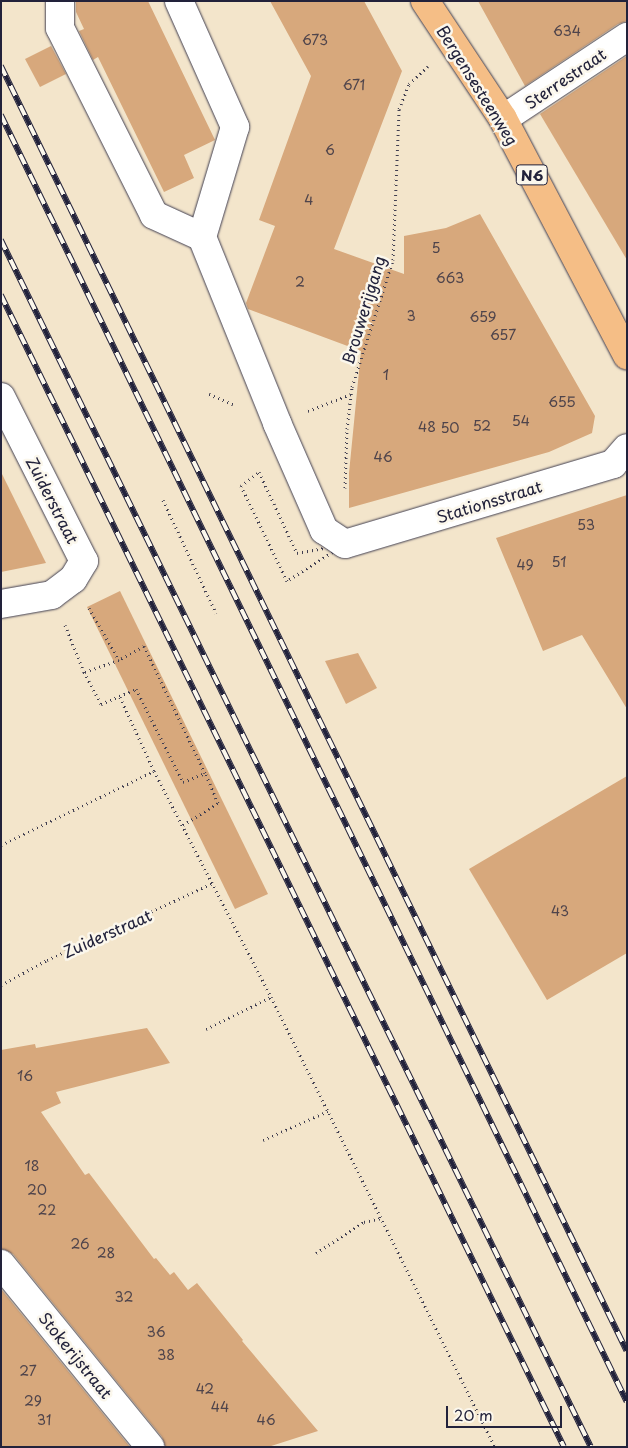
<!DOCTYPE html>
<html>
<head>
<meta charset="utf-8">
<style>
  body { margin:0 }
  #map { position:relative; width:628px; height:1448px; overflow:hidden; background:#f3e5cb; font-family:"Playpen Sans",sans-serif }
  div>[style] { position:absolute }
  [style*='--x'] { left:calc(var(--x)*1px); top:calc(var(--y)*1px); width:calc(var(--w)*1px); rotate:calc(var(--a)*1deg) }
  .building>* { inset:0; background:#d7a87c }
  .path>* { height:3px; margin-top:-1.5px; transform-origin:0; background:repeating-linear-gradient(90deg,#413f51 0 1px,transparent 0 5px) }
  .roads { filter:drop-shadow(0 0 1px #413f51) drop-shadow(0 0 1px #413f51) }
  .minor>* { height:28px; margin:-14px; padding:0 14px; transform-origin:14px; border-radius:14px; background:#fff }
  .major>* { height:28px; margin:-14px; padding:0 14px; transform-origin:14px; border-radius:14px; background:#f5be86 }
  .rail>* { height:5.5px; margin-top:-2.75px; transform-origin:0; background:repeating-linear-gradient(90deg,#fbf7ec 0 11px,#22223b 0 22px); box-sizing:border-box; border-block:1px solid #22223b }
  span { translate:-50% -50%; white-space:nowrap; text-align:center; line-height:1.15; -webkit-text-stroke:5px #fbf7ec; paint-order:stroke }
  .number-label { font-size:14px; color:#4f444b }
  .number-label span { -webkit-text-stroke-width:0 }
  .shield-label span { padding:1px 4px; background:#fbf7ec; border:1px solid; border-radius:4px; -webkit-text-stroke-width:0 }
  .shield-label { font-size:15px; color:#22223b; font-weight:700 }
  .street-label { font-size:16px; color:#22223b }
  .frame { position:absolute; inset:0; border:2px solid #22223b; pointer-events:none }
  .scale { position:absolute; left:446px; top:1406px; width:116px; height:22px; box-sizing:border-box; border:2px solid #22223b; border-top:0; padding-left:6px; font-size:15px; line-height:18px; white-space:nowrap; color:#22223b; -webkit-text-stroke:4px #fbf7ec; paint-order:stroke }
</style>
</head>
<body>
<div id="map">
  <div class="building">
    <div style="clip-path:polygon(76px 1px,148px 1px,215px 140px,184px 155px,194px 178px,164px 192px,98px 57px,93px 60px,79px 31px,84px 29px,76px 12px)"></div>
    <div style="clip-path:polygon(270px 1px,364px 1px,402px 71px,334px 249px,404px 274px,404px 236px,446px 228px,480px 214px,595px 416px,592px 433px,549px 452px,349px 508px,349px 473px,361px 351px,248px 309px,246px 303px,275px 226px,259px 220px,311px 76px)"></div>
    <div style="clip-path:polygon(478px 1px,627px 1px,627px 21px,618px 24px,525px 86px)"></div>
    <div style="clip-path:polygon(51px 46px,66px 74px,40px 87px,25px 59px)"></div>
    <div style="clip-path:polygon(627px 56px,627px 260px,540px 114px)"></div>
    <div style="clip-path:polygon(1px 472px,46px 563px,1px 572px)"></div>
    <div style="clip-path:polygon(627px 495px,627px 709px,582px 635px,543px 651px,496px 538px)"></div>
    <div style="clip-path:polygon(120px 591px,268px 894px,235px 909px,87px 607px)"></div>
    <div style="clip-path:polygon(358px 653px,377px 688px,346px 704px,325px 661px)"></div>
    <div style="clip-path:polygon(627px 776px,627px 953px,547px 1000px,469px 869px)"></div>
    <div style="clip-path:polygon(147px 1028px,170px 1063px,56px 1092px,61px 1103px,41px 1112px,85px 1175px,89px 1173px,154px 1259px,156px 1258px,170px 1275px,174px 1272px,188px 1290px,197px 1283px,243px 1340px,242px 1341px,318px 1431px,268px 1447px,165px 1447px,162px 1437px,13px 1254px,1px 1249px,1px 1050px,35px 1044px,36px 1048px)"></div>
    <div style="clip-path:polygon(1px 1289px,130px 1447px,1px 1447px)"></div>
  </div>
  <div class="path">
    <div style="--x:209;--y:394;--w:26;--a:23"></div>
    <div style="--x:308;--y:411;--w:46;--a:-21.6"></div>
    <div style="--x:259;--y:472;--w:89;--a:64.9"></div>
    <div style="--x:297;--y:553;--w:49;--a:-10.6"></div>
    <div style="--x:345;--y:544;--w:69;--a:147.5"></div>
    <div style="--x:287;--y:581;--w:106;--a:-115.8"></div>
    <div style="--x:241;--y:486;--w:23;--a:-38"></div>
    <div style="--x:345;--y:488;--w:59;--a:-88.1"></div>
    <div style="--x:347;--y:429;--w:42;--a:-83.2"></div>
    <div style="--x:352;--y:387;--w:133;--a:-72.1"></div>
    <div style="--x:393;--y:260;--w:151;--a:-87.7"></div>
    <div style="--x:399;--y:109;--w:27;--a:-68"></div>
    <div style="--x:409;--y:84;--w:26;--a:-43"></div>
    <div style="--x:163;--y:500;--w:125;--a:64.9"></div>
    <div style="--x:89;--y:608;--w:60;--a:60"></div>
    <div style="--x:65;--y:625;--w:51;--a:68"></div>
    <div style="--x:84;--y:672;--w:36;--a:62"></div>
    <div style="--x:101;--y:704;--w:38;--a:-23"></div>
    <div style="--x:136;--y:689;--w:104;--a:63.2"></div>
    <div style="--x:183;--y:782;--w:24;--a:-22"></div>
    <div style="--x:205;--y:773;--w:141;--a:-115.7"></div>
    <div style="--x:144;--y:646;--w:29;--a:151"></div>
    <div style="--x:119;--y:660;--w:37;--a:161"></div>
    <div style="--x:120;--y:697;--w:81;--a:65.3"></div>
    <div style="--x:154;--y:771;--w:254;--a:62.6"></div>
    <div style="--x:271;--y:997;--w:503;--a:63.54"></div>
    <div style="--x:183;--y:825;--w:41;--a:-32.2"></div>
    <div style="--x:218;--y:803;--w:33;--a:-113"></div>
    <div style="--x:1;--y:845;--w:170;--a:-25.8"></div>
    <div style="--x:1;--y:985;--w:52;--a:-28.5"></div>
    <div style="--x:47;--y:960;--w:183;--a:-24.9"></div>
    <div style="--x:206;--y:1029;--w:72;--a:-26.2"></div>
    <div style="--x:263;--y:1140;--w:71;--a:-24"></div>
    <div style="--x:316;--y:1253;--w:57;--a:-32.9"></div>
    <div style="--x:364;--y:1222;--w:17;--a:-13"></div>
  </div>
  <div class="roads">
    <div class="minor">
      <div style="--x:60;--y:1;--w:27;--a:90"></div>
      <div style="--x:60;--y:28;--w:209;--a:63.3"></div>
      <div style="--x:154;--y:215;--w:53;--a:24.6"></div>
      <div style="--x:179;--y:1;--w:138;--a:66"></div>
      <div style="--x:235;--y:127;--w:115;--a:106.7"></div>
      <div style="--x:202;--y:237;--w:201;--a:68"></div>
      <div style="--x:277;--y:423;--w:117;--a:66.3"></div>
      <div style="--x:324;--y:530;--w:25;--a:34"></div>
      <div style="--x:345;--y:544;--w:280;--a:-16.6"></div>
      <div style="--x:613;--y:464;--w:21;--a:-49"></div>
      <div style="--x:503;--y:119;--w:149;--a:-33.5"></div>
      <div style="--x:1;--y:397;--w:184;--a:63.2"></div>
      <div style="--x:84;--y:561;--w:21;--a:121"></div>
      <div style="--x:73;--y:579;--w:26;--a:143"></div>
      <div style="--x:52;--y:595;--w:52;--a:170"></div>
      <div style="--x:1;--y:1264;--w:236;--a:50.8"></div>
    </div>
    <div class="major">
      <div style="--x:425;--y:1;--w:141;--a:56.5"></div>
      <div style="--x:503;--y:119;--w:267;--a:62.3"></div>
    </div>
  </div>
  <div class="rail">
    <div style="--x:1;--y:66;--w:1429;--a:64.03"></div>
    <div style="--x:1;--y:115;--w:1431;--a:64.06"></div>
    <div style="--x:1;--y:240;--w:1343;--a:63.95"></div>
    <div style="--x:1;--y:295;--w:1282;--a:63.95"></div>
  </div>
  <div class="number-label">
    <span style="left:567px;top:31px">634</span>
    <span style="left:315px;top:40px">673</span>
    <span style="left:354px;top:85px">671</span>
    <span style="left:330px;top:150px">6</span>
    <span style="left:309px;top:200px">4</span>
    <span style="left:436px;top:248px">5</span>
    <span style="left:450px;top:278px">663</span>
    <span style="left:300px;top:282px">2</span>
    <span style="left:411px;top:316px">3</span>
    <span style="left:483px;top:317px">659</span>
    <span style="left:503px;top:335px">657</span>
    <span style="left:386px;top:375px">1</span>
    <span style="left:562px;top:402px">655</span>
    <span style="left:521px;top:421px">54</span>
    <span style="left:482px;top:426px">52</span>
    <span style="left:427px;top:427px">48</span>
    <span style="left:450px;top:428px">50</span>
    <span style="left:383px;top:457px">46</span>
    <span style="left:586px;top:525px">53</span>
    <span style="left:559px;top:562px">51</span>
    <span style="left:525px;top:565px">49</span>
    <span style="left:560px;top:911px">43</span>
    <span style="left:25px;top:1076px">16</span>
    <span style="left:32px;top:1166px">18</span>
    <span style="left:37px;top:1190px">20</span>
    <span style="left:47px;top:1210px">22</span>
    <span style="left:80px;top:1244px">26</span>
    <span style="left:106px;top:1253px">28</span>
    <span style="left:124px;top:1297px">32</span>
    <span style="left:156px;top:1332px">36</span>
    <span style="left:166px;top:1355px">38</span>
    <span style="left:28px;top:1371px">27</span>
    <span style="left:205px;top:1389px">42</span>
    <span style="left:33px;top:1401px">29</span>
    <span style="left:220px;top:1407px">44</span>
    <span style="left:44px;top:1420px">31</span>
    <span style="left:266px;top:1420px">46</span>
  </div>
  <div class="shield-label">
    <span style="left:532px;top:175px">N6</span>
  </div>
  <div class="street-label">
    <span style="left:565px;top:78px;rotate:-34deg">Sterrestraat</span>
    <span style="left:478px;top:85px;rotate:58deg">Bergensesteenweg</span>
    <span style="left:363px;top:310px;rotate:-73deg">Brouwerijgang</span>
    <span style="left:53px;top:500px;rotate:63deg">Zuiderstraat</span>
    <span style="left:489px;top:501px;rotate:-17deg">Stationsstraat</span>
    <span style="left:107px;top:933px;rotate:-24deg">Zuiderstraat</span>
    <span style="left:76px;top:1355px;rotate:51deg">Stokerijstraat</span>
  </div>
  <div class="frame"></div>
  <div class="scale">20 m</div>
</div>
</body>
</html>
